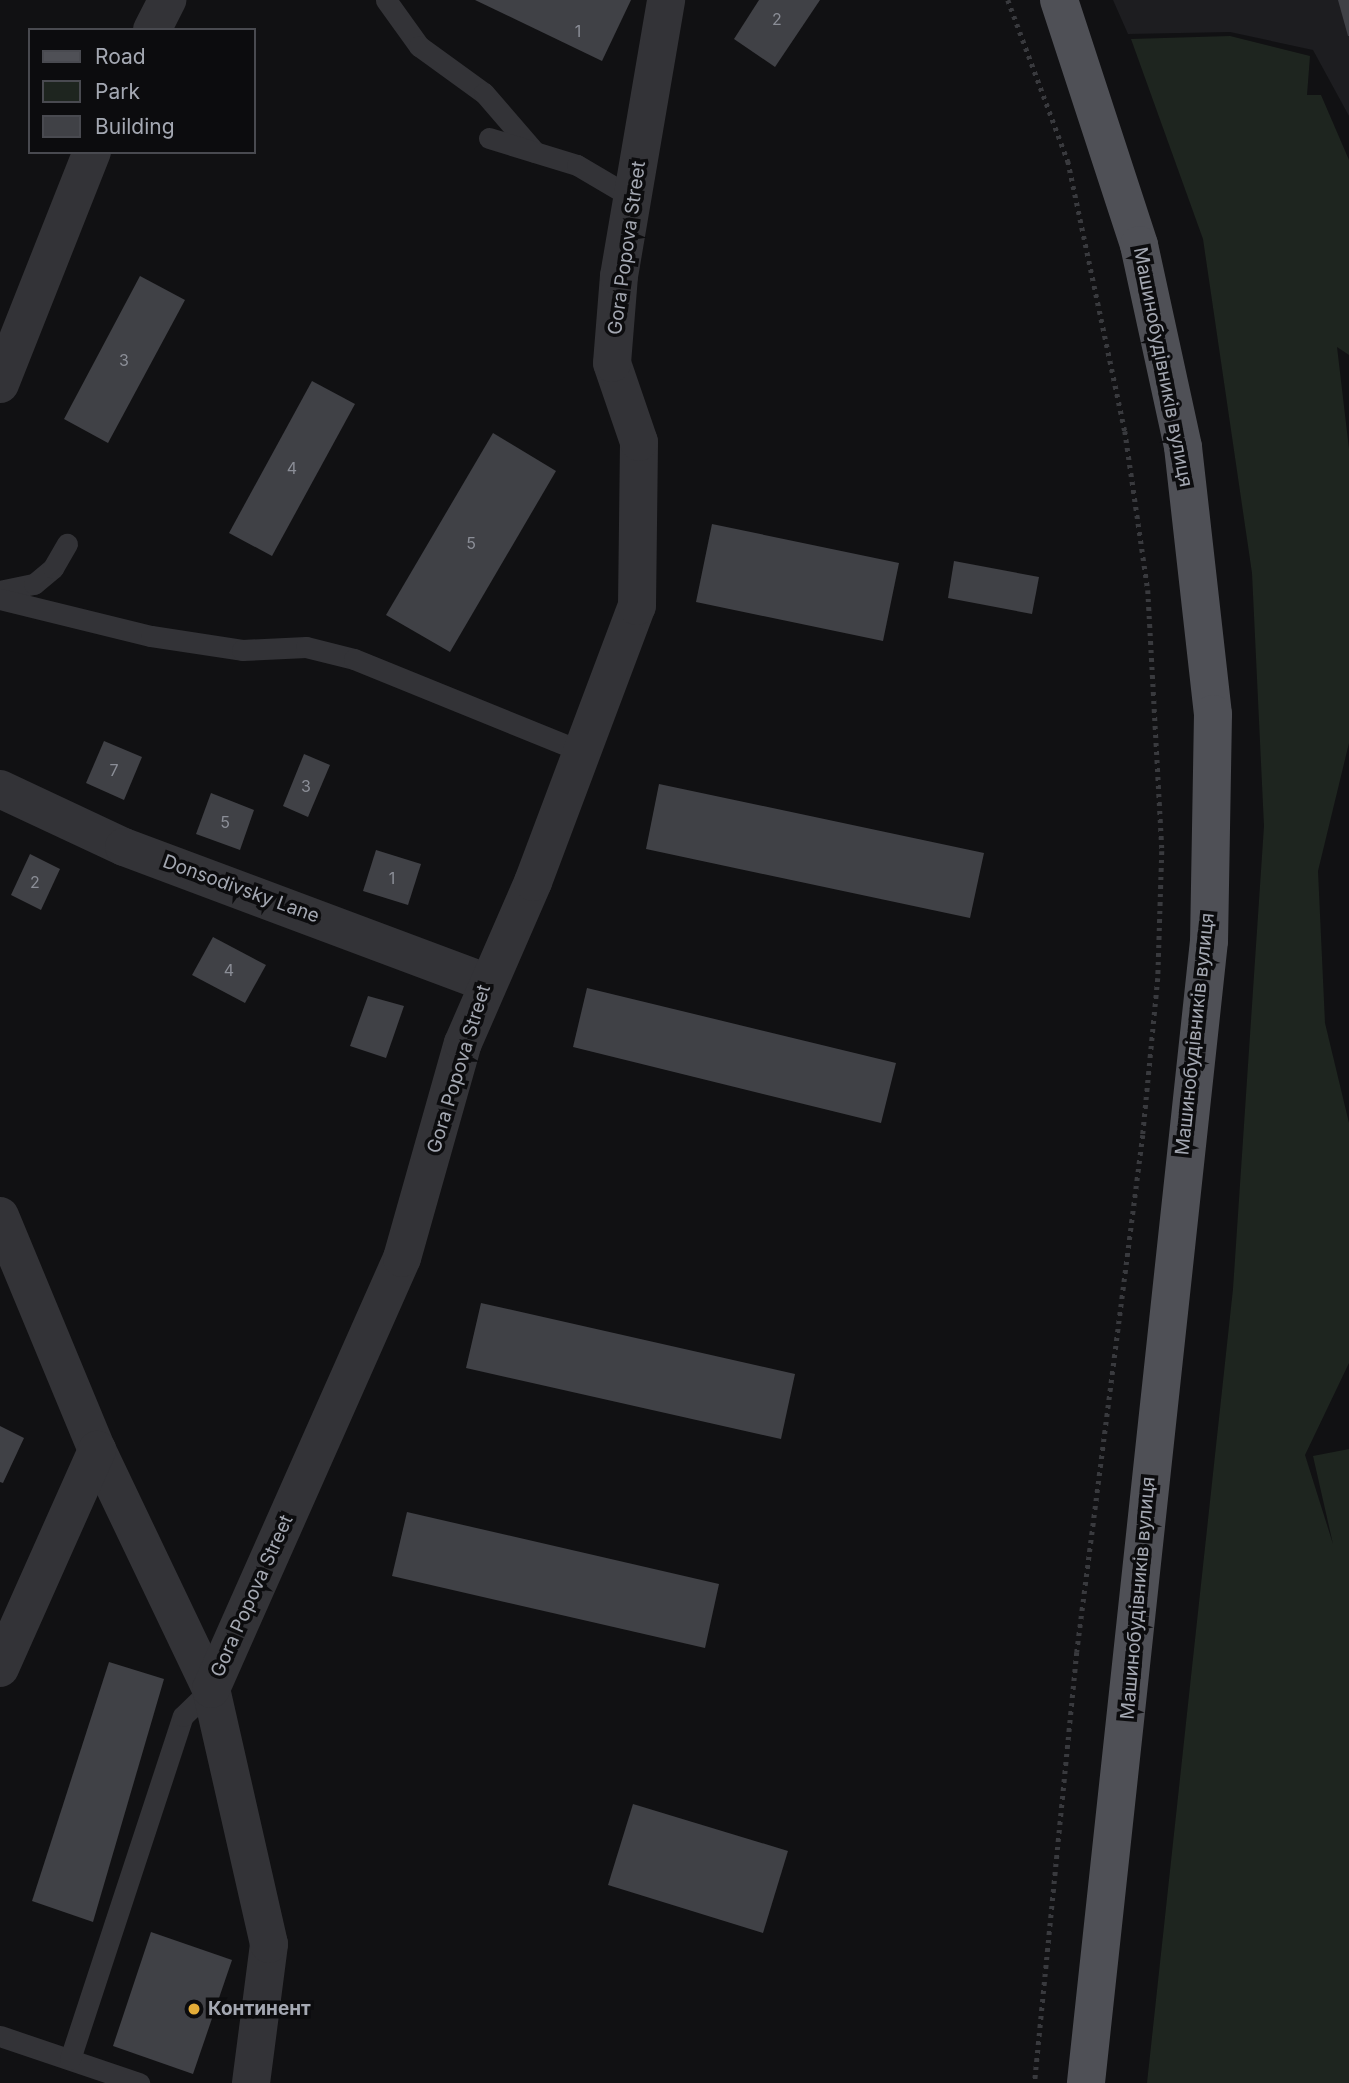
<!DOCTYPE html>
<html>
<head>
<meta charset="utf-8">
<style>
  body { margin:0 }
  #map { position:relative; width:1349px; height:2083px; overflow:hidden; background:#111113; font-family:Inter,sans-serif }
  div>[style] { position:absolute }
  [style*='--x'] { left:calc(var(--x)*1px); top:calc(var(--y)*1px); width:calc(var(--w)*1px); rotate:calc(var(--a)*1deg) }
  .built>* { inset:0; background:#1d1d20 }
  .green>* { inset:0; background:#1e251f }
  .building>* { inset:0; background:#404146 }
  .path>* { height:4.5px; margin-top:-2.25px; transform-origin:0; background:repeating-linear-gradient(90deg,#393a3e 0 3.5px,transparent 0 8.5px) }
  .service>* { height:21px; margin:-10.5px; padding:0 10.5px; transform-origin:10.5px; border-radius:10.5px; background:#333337 }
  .minor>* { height:38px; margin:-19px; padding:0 19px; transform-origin:19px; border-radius:19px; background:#333337 }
  .primary>* { height:38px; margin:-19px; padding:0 19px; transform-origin:19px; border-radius:19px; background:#4f5056 }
  .dots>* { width:19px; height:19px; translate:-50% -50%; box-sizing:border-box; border:4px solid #0c0c0e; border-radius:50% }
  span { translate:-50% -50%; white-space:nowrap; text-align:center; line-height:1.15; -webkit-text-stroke:7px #0c0c0e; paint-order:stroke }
  .number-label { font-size:16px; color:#8b8e97 }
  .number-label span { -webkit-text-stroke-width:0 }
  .street-label { font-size:19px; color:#a4a8b2 }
  .poi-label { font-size:19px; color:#a4a8b2; font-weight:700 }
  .left { translate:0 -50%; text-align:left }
  .legend { position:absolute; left:28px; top:28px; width:228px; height:126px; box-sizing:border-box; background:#0c0c0e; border:2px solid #494a50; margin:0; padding:9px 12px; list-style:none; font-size:21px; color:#a4a8b2 }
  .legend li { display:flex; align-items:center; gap:14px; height:35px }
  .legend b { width:35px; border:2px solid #494a50 }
</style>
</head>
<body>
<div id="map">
  <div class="built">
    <div style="clip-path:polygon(1113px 0,1349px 0,1349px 116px,1313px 50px,1230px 32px,1128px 34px)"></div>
  </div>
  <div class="green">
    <div style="clip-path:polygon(1230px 36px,1310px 56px,1307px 95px,1321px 95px,1349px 160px,1349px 355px,1337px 347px,1349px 449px,1349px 743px,1318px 871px,1325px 1023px,1349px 1123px,1349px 1363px,1305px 1455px,1333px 1544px,1313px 1456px,1349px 1449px,1349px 2083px,1147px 2083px,1233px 1289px,1264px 826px,1252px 573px,1203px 239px,1131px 39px)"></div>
  </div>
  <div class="building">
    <div style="clip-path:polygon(475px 0,631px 0,602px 61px)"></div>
    <div style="clip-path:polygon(759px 0,820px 0,775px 67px,734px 39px)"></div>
    <div style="clip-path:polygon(1338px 0,1349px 0,1349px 36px,1348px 36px)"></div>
    <div style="clip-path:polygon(140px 276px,185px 300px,108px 443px,64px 419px)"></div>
    <div style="clip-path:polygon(312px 381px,355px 404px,272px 556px,229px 533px)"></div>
    <div style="clip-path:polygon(493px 433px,556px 471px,450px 652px,386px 615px)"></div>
    <div style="clip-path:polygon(712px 524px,899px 563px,883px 641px,696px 602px)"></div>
    <div style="clip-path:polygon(954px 561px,1039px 577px,1032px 614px,948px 598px)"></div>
    <div style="clip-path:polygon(104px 741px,142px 757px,124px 800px,86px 783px)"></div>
    <div style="clip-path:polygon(304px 754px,330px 765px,308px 817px,283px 806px)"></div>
    <div style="clip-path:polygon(659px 784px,984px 853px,970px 918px,646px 849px)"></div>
    <div style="clip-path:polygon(211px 793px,254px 810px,240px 850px,196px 834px)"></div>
    <div style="clip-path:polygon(376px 850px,421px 864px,408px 905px,363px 891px)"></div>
    <div style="clip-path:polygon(30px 854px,60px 869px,41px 910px,11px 895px)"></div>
    <div style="clip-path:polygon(213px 937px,266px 965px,245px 1003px,192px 975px)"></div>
    <div style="clip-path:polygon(587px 988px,896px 1063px,881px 1123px,573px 1047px)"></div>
    <div style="clip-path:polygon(368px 996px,404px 1006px,386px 1058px,350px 1046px)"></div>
    <div style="clip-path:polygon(481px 1303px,795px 1374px,781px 1439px,466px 1368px)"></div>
    <div style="clip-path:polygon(0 1426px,24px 1438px,3px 1483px,0 1482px)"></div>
    <div style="clip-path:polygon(407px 1512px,719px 1584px,705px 1648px,392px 1576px)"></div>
    <div style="clip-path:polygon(109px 1662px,164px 1679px,93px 1922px,32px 1901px)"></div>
    <div style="clip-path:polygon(633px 1804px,788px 1851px,763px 1933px,608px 1885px)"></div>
    <div style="clip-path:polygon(151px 1932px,232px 1960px,193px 2074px,113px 2046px)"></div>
  </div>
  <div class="path">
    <div style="--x:1008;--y:0;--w:172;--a:69.6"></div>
    <div style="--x:1068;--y:161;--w:276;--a:78.1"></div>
    <div style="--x:1125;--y:431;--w:161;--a:81.8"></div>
    <div style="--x:1148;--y:590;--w:261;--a:86.9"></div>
    <div style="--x:1162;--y:851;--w:127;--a:91.8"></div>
    <div style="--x:1158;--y:978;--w:158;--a:95.5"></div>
    <div style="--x:1143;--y:1135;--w:521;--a:97.28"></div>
    <div style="--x:1077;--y:1652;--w:433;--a:95.6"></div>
  </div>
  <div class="service">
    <div style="--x:386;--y:0;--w:57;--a:54.3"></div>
    <div style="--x:419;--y:46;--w:80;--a:35.9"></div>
    <div style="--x:484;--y:93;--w:78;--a:49.2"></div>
    <div style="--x:489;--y:138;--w:92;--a:17.1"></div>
    <div style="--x:577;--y:165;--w:65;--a:30.5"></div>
    <div style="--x:0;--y:591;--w:35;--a:-12"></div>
    <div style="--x:34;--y:584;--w:25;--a:-40"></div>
    <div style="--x:53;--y:568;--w:28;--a:-60"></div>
    <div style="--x:0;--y:599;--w:155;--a:13.8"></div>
    <div style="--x:151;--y:636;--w:92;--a:8.7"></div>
    <div style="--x:242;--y:650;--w:64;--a:-2.7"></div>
    <div style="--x:306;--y:647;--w:49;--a:14"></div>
    <div style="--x:354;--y:659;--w:242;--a:22.1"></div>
    <div style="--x:0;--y:2036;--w:147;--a:18.7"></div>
    <div style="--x:70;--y:2059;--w:361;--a:-71.8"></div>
    <div style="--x:183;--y:1716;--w:39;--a:-44"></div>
  </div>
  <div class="minor">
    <div style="--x:152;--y:30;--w:34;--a:-63"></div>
    <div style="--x:0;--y:384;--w:250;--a:-68.4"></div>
    <div style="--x:0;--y:789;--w:137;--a:25.1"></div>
    <div style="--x:124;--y:847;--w:385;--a:20.5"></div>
    <div style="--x:0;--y:1216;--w:253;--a:67.5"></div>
    <div style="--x:97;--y:1450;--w:265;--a:64.5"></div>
    <div style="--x:0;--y:1668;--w:239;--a:-66"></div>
    <div style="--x:251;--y:2083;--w:140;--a:-82.6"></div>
    <div style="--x:269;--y:1944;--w:262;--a:-102.8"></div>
    <div style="--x:211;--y:1689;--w:471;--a:-66.1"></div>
    <div style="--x:402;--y:1258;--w:223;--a:-74.2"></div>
    <div style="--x:463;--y:1043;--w:176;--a:-66.5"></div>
    <div style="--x:533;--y:882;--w:295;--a:-69.4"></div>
    <div style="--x:637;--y:606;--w:164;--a:-89.3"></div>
    <div style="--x:639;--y:442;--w:83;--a:-108.9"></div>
    <div style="--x:612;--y:363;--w:87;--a:-85.4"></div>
    <div style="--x:619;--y:276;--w:280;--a:-80.3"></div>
  </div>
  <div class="primary">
    <div style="--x:1059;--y:0;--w:258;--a:71.9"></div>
    <div style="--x:1139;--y:245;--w:207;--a:77.7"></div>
    <div style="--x:1183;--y:447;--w:269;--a:83.6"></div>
    <div style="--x:1213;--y:714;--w:227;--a:91"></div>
    <div style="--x:1209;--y:941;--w:1149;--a:96.15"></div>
  </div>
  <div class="dots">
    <div style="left:194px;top:2009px;background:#e4ac38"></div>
  </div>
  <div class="number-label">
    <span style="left:777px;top:19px">2</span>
    <span style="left:578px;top:31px">1</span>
    <span style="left:124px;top:360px">3</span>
    <span style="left:292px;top:468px">4</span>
    <span style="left:471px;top:543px">5</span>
    <span style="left:114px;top:770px">7</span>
    <span style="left:306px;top:786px">3</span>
    <span style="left:225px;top:822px">5</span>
    <span style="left:392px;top:878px">1</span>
    <span style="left:35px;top:882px">2</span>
    <span style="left:229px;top:970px">4</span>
  </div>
  <div class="street-label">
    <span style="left:627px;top:248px;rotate:-82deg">Gora Popova Street</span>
    <span style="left:1163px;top:367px;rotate:79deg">Машинобудівників вулиця</span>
    <span style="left:241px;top:889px;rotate:20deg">Donsodivsky Lane</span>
    <span style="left:1195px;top:1034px;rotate:-84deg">Машинобудівників вулиця</span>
    <span style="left:459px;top:1069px;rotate:-73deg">Gora Popova Street</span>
    <span style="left:252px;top:1596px;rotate:-66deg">Gora Popova Street</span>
    <span style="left:1138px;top:1598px;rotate:-85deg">Машинобудівників вулиця</span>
  </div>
  <div class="poi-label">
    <span class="left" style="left:208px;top:2009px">Континент</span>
  </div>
  <ul class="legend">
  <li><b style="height:9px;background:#4f5056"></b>Road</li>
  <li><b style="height:19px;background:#1e251f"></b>Park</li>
  <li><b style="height:19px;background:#404146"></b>Building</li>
  </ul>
</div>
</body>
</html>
